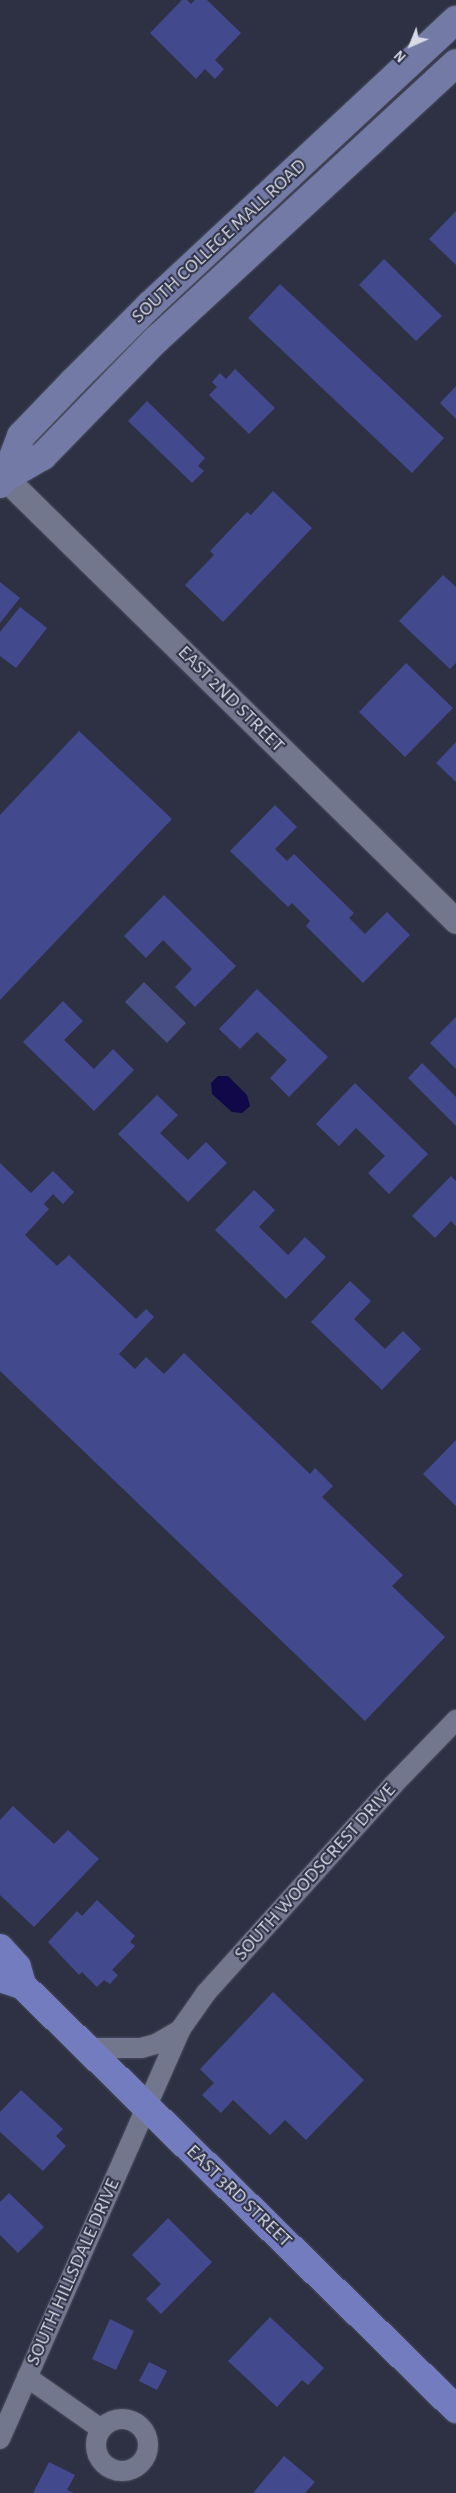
<!DOCTYPE html>
<html>
<head>
<meta charset="utf-8">
<style>
  body { margin:0 }
  #map { position:relative; width:456px; height:2493px; overflow:hidden; background:#2e3144; font-family:"Alegreya Sans",sans-serif }
  div>[style] { position:absolute }
  [style*='--x'] { left:calc(var(--x)*1px); top:calc(var(--y)*1px); width:calc(var(--w)*1px); rotate:calc(var(--a)*1deg) }
  .green>* { inset:0; background:#474e83 }
  .water>* { inset:0; background:#100849 }
  .building>* { inset:0; background:#42498d }
  .roads { filter:drop-shadow(0 0 1px #4c4f5f) drop-shadow(0 0 1px #4c4f5f) }
  .minor>* { height:20px; margin:-10px; padding:0 10px; transform-origin:10px; border-radius:10px; background:#72778d }
  .minor>.ring { margin:-10px; padding:0; box-sizing:content-box; background:none; border:20px solid #72778d; border-radius:50% }
  .tertiary>* { height:25px; margin:-12.5px; padding:0 12.5px; transform-origin:12.5px; border-radius:12.5px; background:#72778d }
  .secondary>* { height:28px; margin:-14px; padding:0 14px; transform-origin:14px; border-radius:14px; background:#737aa6 }
  .primary>* { height:28px; margin:-14px; padding:0 14px; transform-origin:14px; border-radius:14px; background:#737cbf }
  span { translate:-50% -50%; white-space:nowrap; text-align:center; line-height:1.15; -webkit-text-stroke:4px #2e3144; paint-order:stroke }
  .street-label { font-size:20px; color:#d8dbe7 }
  .north { position:absolute; left:386px; top:20px; width:50px; height:50px; -webkit-text-stroke:4px #2e3144; paint-order:stroke; rotate:224deg; font-size:14px; font-weight:700; line-height:20px; text-align:center; color:#d8dbe7 }
  .north::after { content:''; display:block; margin:auto; width:18px; height:22px; background:#d8dbe7; clip-path:polygon(50% 0,100% 100%,50% 72%,0 100%) }
</style>
</head>
<body>
<div id="map">
  <div class="green">
    <div style="clip-path:polygon(144px 982px,186px 1023px,167px 1043px,125px 1002px)"></div>
  </div>
  <div class="water">
    <div style="clip-path:polygon(218px 1076px,228px 1076px,247px 1095px,250px 1106px,242px 1113px,232px 1112px,212px 1094px,211px 1083px)"></div>
  </div>
  <div class="building">
    <div style="clip-path:polygon(182px 0,187px 0,191px 4px,195px 0,207px 0,241px 33px,215px 60px,224px 69px,215px 79px,205px 69px,196px 79px,150px 33px)"></div>
    <div style="clip-path:polygon(456px 211px,456px 265px,429px 239px)"></div>
    <div style="clip-path:polygon(384px 259px,442px 316px,416px 341px,359px 285px)"></div>
    <div style="clip-path:polygon(280px 284px,444px 438px,412px 473px,248px 318px)"></div>
    <div style="clip-path:polygon(235px 369px,275px 408px,249px 434px,209px 395px,217px 387px,212px 382px,220px 373px,226px 379px)"></div>
    <div style="clip-path:polygon(456px 386px,456px 419px,440px 403px)"></div>
    <div style="clip-path:polygon(147px 401px,205px 458px,198px 466px,204px 471px,192px 483px,128px 421px)"></div>
    <div style="clip-path:polygon(273px 491px,312px 528px,223px 622px,185px 585px,214px 555px,210px 551px,247px 512px,251px 515px)"></div>
    <div style="clip-path:polygon(443px 575px,456px 587px,456px 663px,450px 669px,399px 621px)"></div>
    <div style="clip-path:polygon(0 582px,20px 598px,0 623px)"></div>
    <div style="clip-path:polygon(20px 607px,47px 628px,16px 668px,0 656px,0 632px)"></div>
    <div style="clip-path:polygon(406px 663px,453px 708px,405px 757px,359px 712px)"></div>
    <div style="clip-path:polygon(79px 731px,172px 819px,0 1000px,0 815px)"></div>
    <div style="clip-path:polygon(456px 742px,456px 782px,436px 763px)"></div>
    <div style="clip-path:polygon(275px 805px,297px 827px,275px 849px,287px 861px,294px 854px,354px 913px,349px 918px,365px 934px,387px 912px,410px 935px,363px 983px,306px 926px,310px 921px,292px 903px,288px 907px,230px 851px)"></div>
    <div style="clip-path:polygon(164px 895px,236px 966px,195px 1007px,175px 987px,192px 969px,163px 940px,146px 958px,124px 936px)"></div>
    <div style="clip-path:polygon(257px 989px,328px 1057px,289px 1097px,270px 1078px,287px 1060px,257px 1032px,240px 1049px,219px 1029px)"></div>
    <div style="clip-path:polygon(63px 1001px,83px 1021px,64px 1040px,94px 1069px,113px 1049px,134px 1070px,94px 1111px,23px 1042px)"></div>
    <div style="clip-path:polygon(456px 1017px,456px 1069px,430px 1043px)"></div>
    <div style="clip-path:polygon(422px 1063px,456px 1097px,456px 1126px,408px 1078px)"></div>
    <div style="clip-path:polygon(355px 1083px,428px 1154px,389px 1194px,368px 1173px,385px 1156px,356px 1128px,339px 1146px,316px 1124px)"></div>
    <div style="clip-path:polygon(157px 1095px,178px 1115px,160px 1133px,188px 1160px,206px 1142px,227px 1163px,188px 1202px,118px 1134px)"></div>
    <div style="clip-path:polygon(0 1163px,31px 1193px,53px 1171px,74px 1192px,63px 1204px,53px 1194px,44px 1204px,49px 1209px,25px 1235px,57px 1266px,69px 1255px,136px 1319px,146px 1309px,154px 1317px,119px 1354px,135px 1369px,146px 1357px,164px 1374px,184px 1353px,310px 1474px,315px 1468px,333px 1486px,322px 1497px,403px 1575px,392px 1586px,445px 1637px,365px 1721px,0 1371px)"></div>
    <div style="clip-path:polygon(451px 1176px,456px 1181px,456px 1226px,451px 1221px,435px 1238px,412px 1216px)"></div>
    <div style="clip-path:polygon(254px 1190px,275px 1210px,259px 1227px,288px 1255px,305px 1237px,326px 1257px,286px 1299px,215px 1230px)"></div>
    <div style="clip-path:polygon(350px 1281px,371px 1301px,354px 1319px,385px 1349px,403px 1331px,421px 1349px,382px 1390px,311px 1322px)"></div>
    <div style="clip-path:polygon(456px 1440px,456px 1506px,423px 1474px)"></div>
    <div style="clip-path:polygon(13px 1806px,54px 1844px,68px 1830px,99px 1859px,34px 1927px,0 1895px,0 1820px)"></div>
    <div style="clip-path:polygon(97px 1900px,135px 1936px,130px 1942px,135px 1946px,112px 1970px,118px 1975px,110px 1984px,104px 1980px,97px 1987px,82px 1972px,79px 1975px,48px 1942px,77px 1911px,82px 1916px)"></div>
    <div style="clip-path:polygon(273px 1992px,364px 2080px,306px 2140px,285px 2120px,270px 2135px,233px 2100px,221px 2113px,202px 2095px,214px 2083px,200px 2069px)"></div>
    <div style="clip-path:polygon(21px 2090px,63px 2129px,56px 2136px,66px 2146px,43px 2171px,0 2132px,0 2112px)"></div>
    <div style="clip-path:polygon(9px 2193px,44px 2227px,18px 2253px,0 2235px,0 2202px)"></div>
    <div style="clip-path:polygon(168px 2218px,212px 2262px,161px 2314px,146px 2299px,161px 2284px,132px 2255px)"></div>
    <div style="clip-path:polygon(270px 2317px,324px 2368px,308px 2385px,302px 2380px,277px 2407px,228px 2361px)"></div>
    <div style="clip-path:polygon(110px 2319px,134px 2331px,116px 2370px,92px 2359px)"></div>
    <div style="clip-path:polygon(149px 2362px,167px 2371px,157px 2390px,139px 2381px)"></div>
    <div style="clip-path:polygon(284px 2456px,315px 2482px,305px 2493px,253px 2493px)"></div>
    <div style="clip-path:polygon(49px 2462px,75px 2475px,67px 2490px,74px 2493px,33px 2493px)"></div>
  </div>
  <div class="roads">
    <div class="minor">
      <div style="--x:87;--y:2048;--w:54;--a:0"></div>
      <div style="--x:141;--y:2048;--w:16;--a:-15"></div>
      <div style="--x:156;--y:2044;--w:28;--a:-30"></div>
      <div style="--x:27;--y:2377;--w:90;--a:35.1"></div>
      <div class="ring" style="left:96px;top:2419px;width:32px;height:32px"></div>
      <div style="--x:0;--y:2439;--w:447;--a:-66.2"></div>
      <div style="--x:180;--y:2030;--w:45;--a:-54.9"></div>
      <div style="--x:206;--y:1993;--w:280;--a:-48"></div>
      <div style="--x:393;--y:1785;--w:91;--a:-45.9"></div>
    </div>
    <div class="tertiary">
      <div style="--x:5;--y:478;--w:632;--a:44.49"></div>
    </div>
    <div class="secondary">
      <div style="--x:5;--y:478;--w:44;--a:-30.1"></div>
      <div style="--x:43;--y:456;--w:162;--a:-45.8"></div>
      <div style="--x:156;--y:340;--w:408;--a:-42.7"></div>
      <div style="--x:0;--y:484;--w:8;--a:-50"></div>
      <div style="--x:5;--y:478;--w:45;--a:-69.1"></div>
      <div style="--x:21;--y:436;--w:76;--a:-46.1"></div>
      <div style="--x:74;--y:381;--w:107;--a:-45"></div>
      <div style="--x:150;--y:305;--w:418;--a:-43"></div>
    </div>
    <div class="primary">
      <div style="--x:0;--y:1948;--w:25;--a:48"></div>
      <div style="--x:17;--y:1967;--w:19;--a:74"></div>
      <div style="--x:0;--y:1978;--w:23;--a:18"></div>
      <div style="--x:22;--y:1985;--w:607;--a:44.33"></div>
    </div>
  </div>
  <div class="street-label">
    <span style="left:219px;top:241px;rotate:-43deg">SOUTH COLLEGE MALL ROAD</span>
    <span style="left:231px;top:699px;rotate:45deg">EAST 2ND STREET</span>
    <span style="left:315px;top:1872px;rotate:-48deg">SOUTH WOODSCREST DRIVE</span>
    <span style="left:239px;top:2196px;rotate:44deg">EAST 3RD STREET</span>
    <span style="left:73px;top:2272px;rotate:-66deg">SOUTH HILLSDALE DRIVE</span>
  </div>
  <div class="north">N</div>
</div>
</body>
</html>
